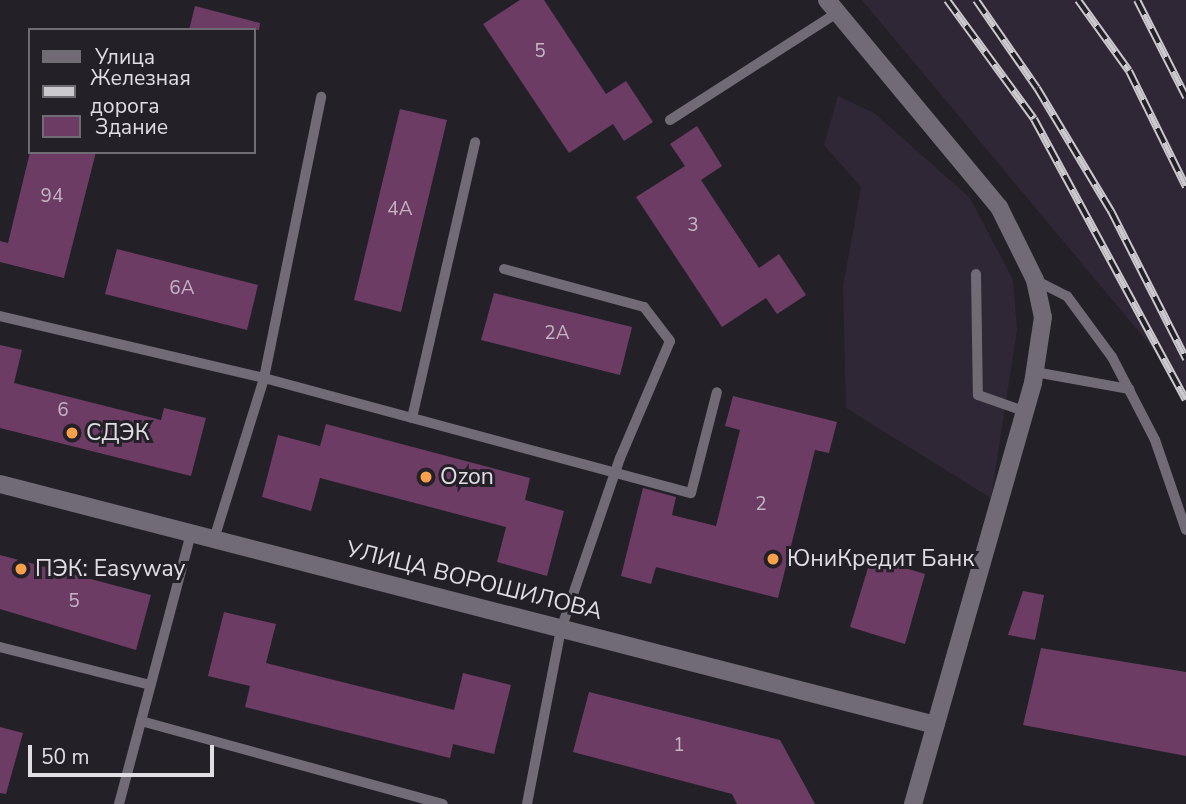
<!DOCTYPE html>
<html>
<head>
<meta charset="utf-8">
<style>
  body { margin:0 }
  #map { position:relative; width:1186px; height:804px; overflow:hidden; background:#242028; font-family:"Nunito Sans",sans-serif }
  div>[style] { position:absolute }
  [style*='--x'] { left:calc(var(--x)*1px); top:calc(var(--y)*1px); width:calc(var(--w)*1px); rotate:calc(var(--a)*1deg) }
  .built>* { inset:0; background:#2f2735 }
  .building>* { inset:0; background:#6c3c65 }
  .service>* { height:10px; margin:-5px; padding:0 5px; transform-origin:5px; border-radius:5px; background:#716b75 }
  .tertiary>* { height:18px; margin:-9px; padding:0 9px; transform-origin:9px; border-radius:9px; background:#716b75 }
  .rail>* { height:8px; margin-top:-4px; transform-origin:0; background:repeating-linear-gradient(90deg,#242028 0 16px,#cbc8ce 0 32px); box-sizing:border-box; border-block:2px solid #cbc8ce }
  .dots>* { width:19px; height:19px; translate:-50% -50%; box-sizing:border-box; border:4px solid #242028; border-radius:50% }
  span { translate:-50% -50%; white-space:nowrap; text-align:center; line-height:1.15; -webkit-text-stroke:6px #242028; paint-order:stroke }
  .number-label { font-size:19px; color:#c3b5c4 }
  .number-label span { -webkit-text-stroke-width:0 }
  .poi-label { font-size:23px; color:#e0dde3 }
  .left { translate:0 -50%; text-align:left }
  .street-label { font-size:23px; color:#e0dde3 }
  .legend { position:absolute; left:28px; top:28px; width:228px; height:126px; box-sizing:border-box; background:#242028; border:2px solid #6f6c73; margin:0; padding:9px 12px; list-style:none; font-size:21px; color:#e0dde3 }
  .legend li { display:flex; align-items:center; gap:14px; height:35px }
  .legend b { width:35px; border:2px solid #6f6c73 }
  .scale { position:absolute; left:28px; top:745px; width:186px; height:32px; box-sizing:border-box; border:4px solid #e0dde3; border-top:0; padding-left:9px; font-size:21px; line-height:24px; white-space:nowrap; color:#e0dde3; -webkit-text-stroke:5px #242028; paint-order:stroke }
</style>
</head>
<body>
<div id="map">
  <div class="built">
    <div style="clip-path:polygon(862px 0,1186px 0,1186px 388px)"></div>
    <div style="clip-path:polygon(838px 96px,874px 113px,970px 198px,1013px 280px,1017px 330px,991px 498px,846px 408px,843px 287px,861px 187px,824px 145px)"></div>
  </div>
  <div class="building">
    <div style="clip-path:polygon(520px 0,544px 0,606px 94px,626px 81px,653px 122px,624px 141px,613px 124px,569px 153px,483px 24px)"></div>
    <div style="clip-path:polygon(195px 6px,260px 23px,259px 30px,189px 30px)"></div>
    <div style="clip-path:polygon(400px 109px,447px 120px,401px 312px,354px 300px)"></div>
    <div style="clip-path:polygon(697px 126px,722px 166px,701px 180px,759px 268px,779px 254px,806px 295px,777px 314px,766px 298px,722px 327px,636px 197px,685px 166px,670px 144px)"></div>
    <div style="clip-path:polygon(30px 152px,96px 152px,64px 278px,0 262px,0 241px,8px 243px)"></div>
    <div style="clip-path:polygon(117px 249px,258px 285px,247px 330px,105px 294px)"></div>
    <div style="clip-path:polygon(494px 293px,632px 327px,620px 375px,481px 340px)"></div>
    <div style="clip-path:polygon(0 345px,22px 350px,14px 383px,161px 420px,164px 408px,206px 418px,191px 476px,0 428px)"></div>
    <div style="clip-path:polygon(733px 396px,837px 422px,829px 453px,815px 450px,778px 598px,656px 567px,651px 584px,621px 576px,643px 488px,676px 497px,672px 515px,716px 526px,740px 430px,725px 426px)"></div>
    <div style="clip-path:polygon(326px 424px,530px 478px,525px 500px,564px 511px,547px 576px,497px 562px,506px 527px,320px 478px,311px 511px,262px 497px,278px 435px,320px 446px)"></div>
    <div style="clip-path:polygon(0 555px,151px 595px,136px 650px,0 609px)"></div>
    <div style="clip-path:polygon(871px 558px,925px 574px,905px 644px,850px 627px)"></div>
    <div style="clip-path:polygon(1023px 591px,1044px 595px,1035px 640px,1008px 635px)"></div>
    <div style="clip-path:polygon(224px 612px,276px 624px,266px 663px,454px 710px,463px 673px,511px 685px,494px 754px,453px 744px,450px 758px,245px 707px,250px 686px,208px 676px)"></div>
    <div style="clip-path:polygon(1041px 648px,1186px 672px,1186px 756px,1023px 725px)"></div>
    <div style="clip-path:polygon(589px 692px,780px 740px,815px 804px,737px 804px,732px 794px,573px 752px)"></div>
    <div style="clip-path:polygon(0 727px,23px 733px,6px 794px,0 793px)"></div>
  </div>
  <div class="service">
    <div style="--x:670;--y:120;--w:200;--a:-32.7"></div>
    <div style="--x:504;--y:269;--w:145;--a:15.2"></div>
    <div style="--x:644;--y:307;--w:43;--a:52.6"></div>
    <div style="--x:670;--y:341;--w:127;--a:113.1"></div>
    <div style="--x:620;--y:458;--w:181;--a:109"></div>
    <div style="--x:561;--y:629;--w:178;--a:101"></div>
    <div style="--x:976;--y:274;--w:121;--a:89.1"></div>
    <div style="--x:978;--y:395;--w:49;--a:19.2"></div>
    <div style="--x:1035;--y:280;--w:36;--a:27"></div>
    <div style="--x:1067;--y:296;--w:76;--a:53.6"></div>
    <div style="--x:1112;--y:357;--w:93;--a:62.6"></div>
    <div style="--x:1155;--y:440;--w:95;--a:71"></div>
    <div style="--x:0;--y:316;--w:271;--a:13.2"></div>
    <div style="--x:264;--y:378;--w:287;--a:-78.5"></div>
    <div style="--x:1035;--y:372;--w:96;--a:10.3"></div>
    <div style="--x:412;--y:418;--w:283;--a:-77.1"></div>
    <div style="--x:214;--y:539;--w:169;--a:-72.7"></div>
    <div style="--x:264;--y:378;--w:442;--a:15.1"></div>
    <div style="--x:691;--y:493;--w:104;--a:-75.6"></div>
    <div style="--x:0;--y:647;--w:155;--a:14.2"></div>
    <div style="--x:141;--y:721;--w:313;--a:15.4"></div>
    <div style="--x:119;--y:804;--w:279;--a:-75.1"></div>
  </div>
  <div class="tertiary">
    <div style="--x:827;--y:0;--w:269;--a:50.3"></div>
    <div style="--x:999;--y:207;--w:81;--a:63.7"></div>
    <div style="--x:1035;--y:280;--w:38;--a:78"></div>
    <div style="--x:1043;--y:317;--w:67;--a:98.6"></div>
    <div style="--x:1033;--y:383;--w:438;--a:105.9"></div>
    <div style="--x:0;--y:484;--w:966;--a:14.45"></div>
  </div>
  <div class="rail">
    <div style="--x:947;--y:0;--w:147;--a:53.8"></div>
    <div style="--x:1034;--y:119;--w:319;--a:61.6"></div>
    <div style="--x:976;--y:0;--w:107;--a:55.3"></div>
    <div style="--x:1037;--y:88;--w:144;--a:59"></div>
    <div style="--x:1111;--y:211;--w:166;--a:63.1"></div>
    <div style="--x:1078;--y:0;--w:87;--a:54.3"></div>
    <div style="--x:1129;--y:71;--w:129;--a:63.8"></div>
    <div style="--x:1137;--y:0;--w:109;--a:63.2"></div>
  </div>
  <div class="dots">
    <div style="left:72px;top:433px;background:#f9a04c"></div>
    <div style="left:426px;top:477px;background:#f9a04c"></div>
    <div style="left:773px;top:559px;background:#f9a04c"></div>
    <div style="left:21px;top:569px;background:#f9a04c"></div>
  </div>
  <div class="number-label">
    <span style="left:540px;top:52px">5</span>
    <span style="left:52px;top:197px">94</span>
    <span style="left:400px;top:210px">4А</span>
    <span style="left:693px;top:226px">3</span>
    <span style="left:182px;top:289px">6А</span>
    <span style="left:557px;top:334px">2А</span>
    <span style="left:63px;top:411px">6</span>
    <span style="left:761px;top:505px">2</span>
    <span style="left:74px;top:602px">5</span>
    <span style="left:679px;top:746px">1</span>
  </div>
  <div class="poi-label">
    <span class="left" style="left:86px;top:433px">СДЭК</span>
    <span class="left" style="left:440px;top:477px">Ozon</span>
    <span class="left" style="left:787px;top:559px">ЮниКредит Банк</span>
    <span class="left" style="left:35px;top:569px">ПЭК: Easyway</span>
  </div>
  <div class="street-label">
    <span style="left:474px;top:581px;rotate:14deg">УЛИЦА ВОРОШИЛОВА</span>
  </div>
  <ul class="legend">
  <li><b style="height:9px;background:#716b75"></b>Улица</li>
  <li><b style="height:9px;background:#cbc8ce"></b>Железная дорога</li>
  <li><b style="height:19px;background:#6c3c65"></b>Здание</li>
  </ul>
  <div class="scale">50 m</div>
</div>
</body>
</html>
